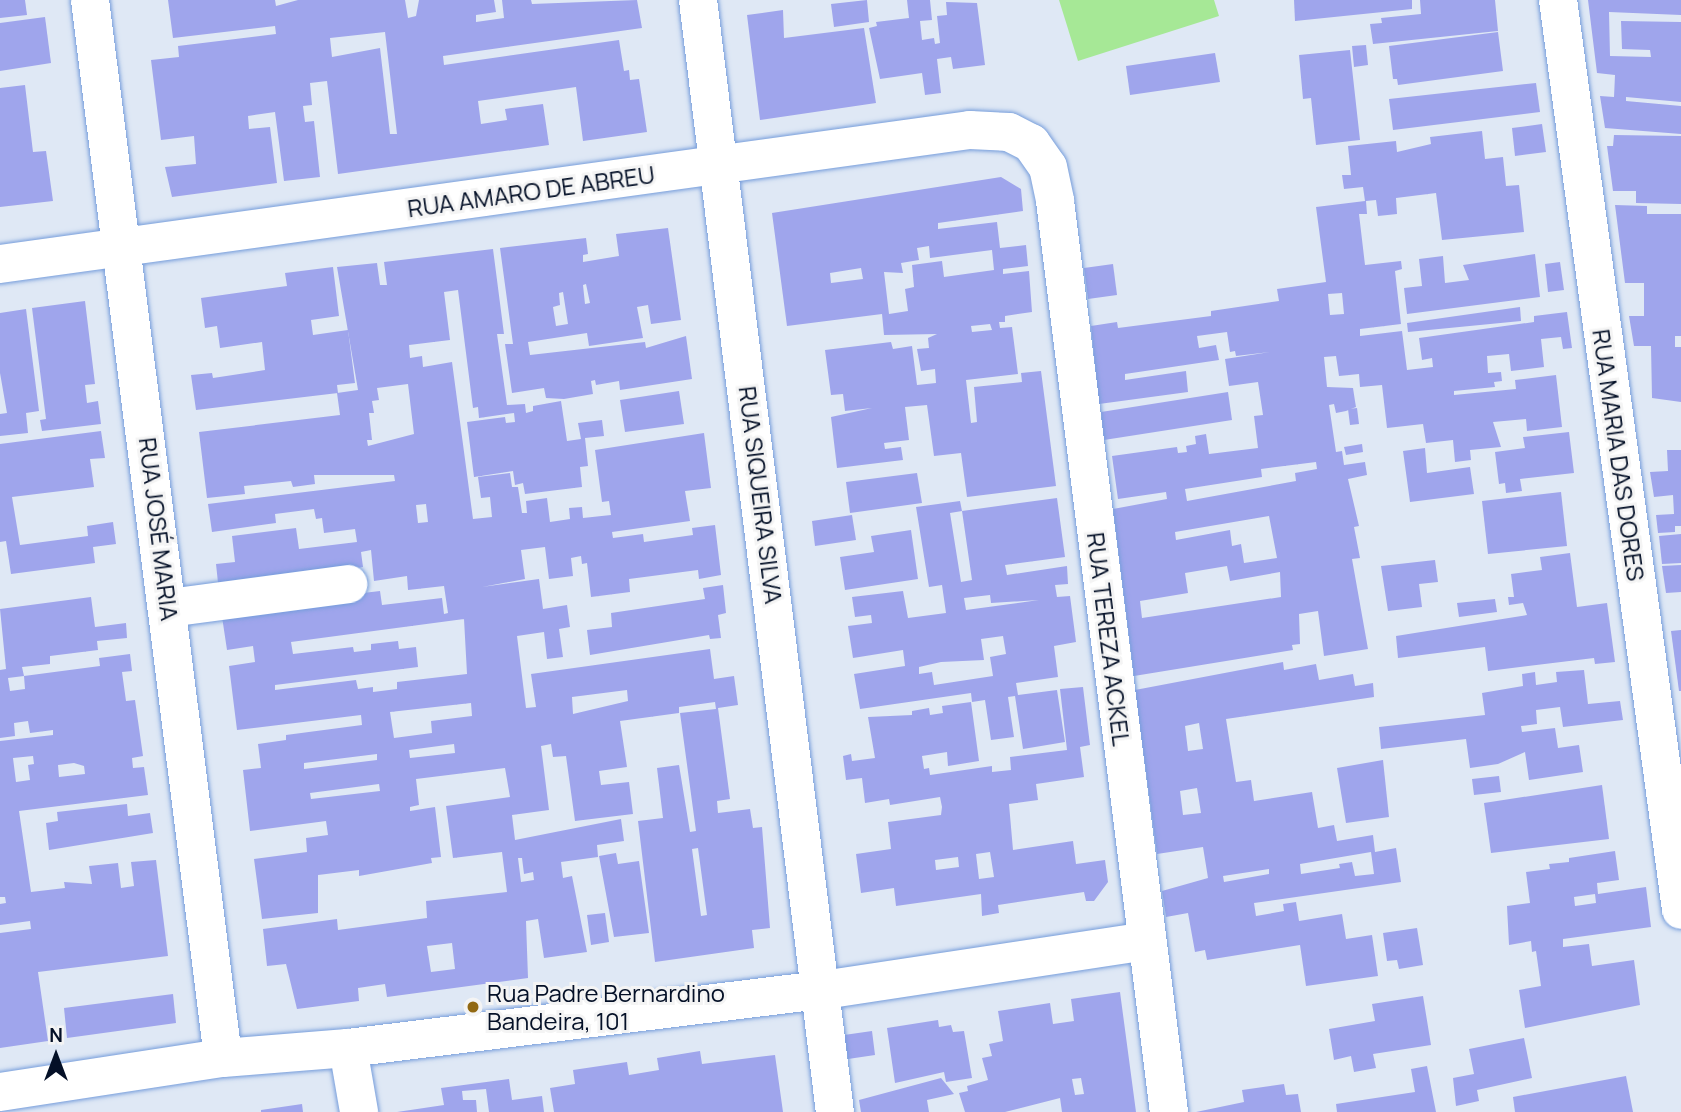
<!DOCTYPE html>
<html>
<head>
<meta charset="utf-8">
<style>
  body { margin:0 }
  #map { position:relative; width:1681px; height:1112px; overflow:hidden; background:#dfe8f5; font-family:Manrope,sans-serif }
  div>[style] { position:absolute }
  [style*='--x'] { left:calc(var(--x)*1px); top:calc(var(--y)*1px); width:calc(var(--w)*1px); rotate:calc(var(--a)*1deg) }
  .green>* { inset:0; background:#a6e896 }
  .building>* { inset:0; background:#9fa5ec }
  .roads { filter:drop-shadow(0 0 2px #769ddb) drop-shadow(0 0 2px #769ddb) }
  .street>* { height:38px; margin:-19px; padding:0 19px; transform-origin:19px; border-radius:19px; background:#fff }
  .dots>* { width:19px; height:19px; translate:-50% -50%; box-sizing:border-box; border:4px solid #f4f4f4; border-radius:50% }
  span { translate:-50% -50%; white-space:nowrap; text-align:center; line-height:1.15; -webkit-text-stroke:6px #f4f4f4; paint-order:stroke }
  .street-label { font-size:24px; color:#041027 }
  .poi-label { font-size:24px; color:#041027 }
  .left { translate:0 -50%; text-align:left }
  .north { position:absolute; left:21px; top:1021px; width:70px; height:70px; -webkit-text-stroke:5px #f4f4f4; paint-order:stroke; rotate:0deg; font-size:19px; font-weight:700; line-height:28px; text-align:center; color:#041027 }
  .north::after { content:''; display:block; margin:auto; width:24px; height:32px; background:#041027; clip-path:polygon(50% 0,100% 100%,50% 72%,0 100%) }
</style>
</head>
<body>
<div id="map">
  <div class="green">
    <div style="clip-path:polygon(1059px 0,1214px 0,1219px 16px,1078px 61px)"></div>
  </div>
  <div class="building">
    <div style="clip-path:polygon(0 0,25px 0,27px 15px,0 18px)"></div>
    <div style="clip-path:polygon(evenodd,168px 0,275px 0,276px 6px,298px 0,405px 0,408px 18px,416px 16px,419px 0,494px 0,496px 12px,476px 15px,476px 22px,504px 18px,502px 0,531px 0,532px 4px,637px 0,642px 28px,443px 56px,444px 65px,619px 40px,624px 71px,629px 70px,630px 80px,639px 79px,647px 132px,583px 141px,576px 87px,478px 101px,481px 124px,507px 120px,505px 109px,543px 104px,549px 145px,338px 174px,327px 81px,310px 83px,312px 105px,303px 106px,305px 122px,314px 121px,320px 177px,284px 181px,275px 112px,248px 116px,249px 129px,270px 127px,277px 183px,172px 197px,165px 167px,196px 164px,194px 136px,161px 140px,151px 60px,179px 57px,178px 46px,276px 34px,275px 26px,173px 38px,168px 0,385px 32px,397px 134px,390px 134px,380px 48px,332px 57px,330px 38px,385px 32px)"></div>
    <div style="clip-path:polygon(867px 0,869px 22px,834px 27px,831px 4px)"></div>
    <div style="clip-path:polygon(907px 0,930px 0,932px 20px,920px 21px,922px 40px,934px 38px,935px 44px,940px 43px,937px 16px,947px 15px,946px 2px,977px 3px,985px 65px,953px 69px,951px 57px,937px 59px,941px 93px,925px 95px,922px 73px,880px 79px,869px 28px,877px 26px,876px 22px,909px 18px)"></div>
    <div style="clip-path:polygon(1294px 0,1412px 0,1412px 9px,1295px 21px)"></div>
    <div style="clip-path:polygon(1420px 0,1495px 0,1498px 31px,1373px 44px,1370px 24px,1382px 23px,1381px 18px,1421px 14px)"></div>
    <div style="clip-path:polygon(1588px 0,1681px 0,1681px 15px,1609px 12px,1610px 56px,1651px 57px,1650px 50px,1622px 49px,1621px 21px,1681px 22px,1681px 102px,1626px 97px,1626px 101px,1681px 106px,1681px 134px,1605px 128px,1600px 96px,1614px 97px,1615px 75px,1597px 73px)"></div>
    <div style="clip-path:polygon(783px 10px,784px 38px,864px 28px,876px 103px,760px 120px,747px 15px)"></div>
    <div style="clip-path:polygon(45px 17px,51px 63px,0 71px,0 23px)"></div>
    <div style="clip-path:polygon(1498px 32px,1503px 71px,1398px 85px,1397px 79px,1393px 79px,1389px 46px)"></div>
    <div style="clip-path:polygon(1366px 45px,1368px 65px,1354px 67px,1352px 46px)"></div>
    <div style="clip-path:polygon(1350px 50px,1360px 140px,1316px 145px,1311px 98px,1303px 99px,1299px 55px)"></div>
    <div style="clip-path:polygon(1215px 53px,1220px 82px,1130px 95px,1126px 66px)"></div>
    <div style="clip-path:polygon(1536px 83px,1540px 112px,1393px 130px,1389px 99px)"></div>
    <div style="clip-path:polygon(25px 85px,33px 152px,46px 151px,53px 201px,0 207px,0 88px)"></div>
    <div style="clip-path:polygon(1542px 124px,1546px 152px,1515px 156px,1512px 128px)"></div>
    <div style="clip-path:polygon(evenodd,1482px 131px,1485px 159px,1503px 157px,1506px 186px,1519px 185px,1524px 232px,1442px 240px,1436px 193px,1396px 198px,1397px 214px,1378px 216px,1376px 200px,1366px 201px,1367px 214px,1359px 214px,1365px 265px,1401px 261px,1402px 269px,1395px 271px,1401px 324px,1360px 329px,1360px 336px,1402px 331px,1407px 370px,1433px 367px,1432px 358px,1422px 360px,1419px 338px,1534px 322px,1534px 316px,1567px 312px,1572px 348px,1563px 349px,1561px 337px,1541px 339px,1544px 367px,1511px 371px,1509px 354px,1487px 356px,1488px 373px,1501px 372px,1502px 381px,1494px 382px,1495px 387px,1454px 391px,1454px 395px,1516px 389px,1515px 380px,1556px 375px,1562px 427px,1527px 431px,1526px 419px,1493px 422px,1501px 447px,1470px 450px,1471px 460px,1455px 462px,1453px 440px,1426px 443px,1423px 424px,1387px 428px,1382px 385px,1360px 387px,1359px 374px,1339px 376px,1336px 356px,1324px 357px,1327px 387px,1353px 388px,1355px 401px,1356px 407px,1346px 411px,1336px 413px,1334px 404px,1329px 405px,1336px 452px,1342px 451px,1344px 465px,1365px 462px,1367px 475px,1348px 479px,1359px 526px,1354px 527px,1360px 558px,1352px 559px,1368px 649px,1324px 656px,1318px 611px,1299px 614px,1300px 644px,1292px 645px,1293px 650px,1134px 676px,1113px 509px,1167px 499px,1166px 492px,1118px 499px,1112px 456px,1177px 447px,1178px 453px,1187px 452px,1186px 446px,1196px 444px,1195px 436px,1206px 434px,1209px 454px,1258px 448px,1254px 416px,1263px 415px,1258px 382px,1229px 386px,1225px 359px,1270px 352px,1236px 356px,1235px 351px,1230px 352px,1227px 332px,1197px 336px,1199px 348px,1216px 345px,1219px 360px,1125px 374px,1125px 380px,1186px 371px,1188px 392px,1099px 404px,1091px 326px,1117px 322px,1118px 328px,1211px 316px,1211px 311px,1279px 301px,1277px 289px,1326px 282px,1316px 207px,1365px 201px,1363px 187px,1344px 189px,1342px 175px,1351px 175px,1348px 146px,1396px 141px,1397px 152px,1431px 144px,1430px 137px,1482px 131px,1342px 293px,1344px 314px,1330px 315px,1328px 294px,1342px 293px,1482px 131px,1316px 462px,1317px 469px,1295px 473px,1296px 481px,1187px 501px,1185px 489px,1262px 477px,1261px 469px,1316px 462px,1482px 131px,1269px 516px,1277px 558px,1244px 563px,1241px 544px,1232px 546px,1230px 530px,1176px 540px,1175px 532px,1269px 516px,1482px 131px,1227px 566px,1230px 581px,1280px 572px,1281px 597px,1142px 618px,1140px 601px,1188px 593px,1185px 573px,1227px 566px)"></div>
    <div style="clip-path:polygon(1614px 135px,1681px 136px,1681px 204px,1636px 203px,1636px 191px,1613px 191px,1607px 146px,1613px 146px)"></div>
    <div style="clip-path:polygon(evenodd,1001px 177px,1021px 189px,1023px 211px,938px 223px,938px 229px,997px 222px,1000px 248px,1026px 245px,1028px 266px,1003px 269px,1003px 274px,1029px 271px,1032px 312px,1005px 316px,1005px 322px,999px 322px,1000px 328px,1012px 327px,1018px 374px,966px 380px,971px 423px,977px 422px,974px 387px,1022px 382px,1021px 373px,1041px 371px,1056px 486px,967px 497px,961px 453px,934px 456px,927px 405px,905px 407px,909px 440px,884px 443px,885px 449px,901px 447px,903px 460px,837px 468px,831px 417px,872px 408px,845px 411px,843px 394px,831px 395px,825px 350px,891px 342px,893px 349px,912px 346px,917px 385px,936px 383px,935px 369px,921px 371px,917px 349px,929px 348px,928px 338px,937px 334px,884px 335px,882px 314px,787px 326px,772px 213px,1001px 177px,929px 246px,930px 258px,992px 250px,994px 270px,944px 277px,942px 261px,912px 265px,914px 287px,905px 289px,908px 311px,889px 314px,884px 272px,903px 273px,901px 263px,919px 260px,917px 248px,929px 246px,1001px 177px,861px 268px,863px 279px,831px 283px,830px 273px,861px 268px,1001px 177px,990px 324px,992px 330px,972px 332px,971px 326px,990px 324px)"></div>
    <div style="clip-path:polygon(1615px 205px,1647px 206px,1647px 214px,1681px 214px,1681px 336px,1675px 336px,1675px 347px,1681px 347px,1681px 402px,1652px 398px,1651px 346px,1634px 346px,1629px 316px,1644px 316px,1644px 283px,1625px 283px)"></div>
    <div style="clip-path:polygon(evenodd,668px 228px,681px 320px,651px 324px,648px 305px,637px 307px,643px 338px,589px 346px,587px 333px,528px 342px,530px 355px,645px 342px,646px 348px,686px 336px,692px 379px,620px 390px,619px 381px,596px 385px,595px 380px,591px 381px,593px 394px,564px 399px,546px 398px,544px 388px,512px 393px,505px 344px,513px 344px,500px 248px,586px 238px,588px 254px,583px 255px,583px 262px,619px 256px,616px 234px,668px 228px,586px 284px,590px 303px,585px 304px,583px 285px,586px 284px,668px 228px,563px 292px,568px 324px,556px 326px,553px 307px,560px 305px,559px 293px,563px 292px)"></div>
    <div style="clip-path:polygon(evenodd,493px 249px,504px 334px,497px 334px,507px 405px,525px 404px,526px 413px,533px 411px,533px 406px,561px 401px,567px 441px,581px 439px,578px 423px,602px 420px,604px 436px,585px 438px,588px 466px,580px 467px,582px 487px,525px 494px,523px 483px,515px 485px,513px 471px,474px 477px,467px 422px,505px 417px,506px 423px,515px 422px,514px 413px,479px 418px,478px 407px,473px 408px,458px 290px,444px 292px,450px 340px,409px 345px,410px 358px,422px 356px,423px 367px,452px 362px,473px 519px,492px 517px,490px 497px,481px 498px,478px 477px,510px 473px,512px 487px,518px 487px,522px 513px,527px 513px,526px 501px,547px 498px,550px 522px,570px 519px,569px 508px,582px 507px,583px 518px,611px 515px,609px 501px,602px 502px,595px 450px,704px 433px,711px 488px,685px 491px,690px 521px,612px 532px,613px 538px,643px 534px,644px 542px,693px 535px,692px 528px,715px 525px,721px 575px,699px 579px,698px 570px,629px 579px,630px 592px,591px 597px,587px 563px,582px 564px,581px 556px,571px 558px,573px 576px,549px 579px,545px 547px,521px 550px,525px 579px,482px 587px,539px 579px,543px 609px,567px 605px,570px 627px,559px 629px,563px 657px,547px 659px,544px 632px,517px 636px,526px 708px,536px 707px,531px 674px,710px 649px,714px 679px,734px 676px,738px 705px,718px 708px,730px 799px,717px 801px,718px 813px,750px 809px,753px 828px,762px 827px,770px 928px,752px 930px,754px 948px,655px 962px,638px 821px,663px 818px,657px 768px,679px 765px,690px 832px,696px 831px,680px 713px,716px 709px,715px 702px,679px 707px,679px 713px,620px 721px,627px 767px,599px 771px,601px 785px,629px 782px,633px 814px,575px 821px,566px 756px,553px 757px,551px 744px,541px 746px,549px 810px,512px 815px,515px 840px,621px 819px,624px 841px,597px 845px,598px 857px,561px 862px,563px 878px,572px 876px,587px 952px,544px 958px,538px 919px,526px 921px,528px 978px,387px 997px,385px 984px,358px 988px,359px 1001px,297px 1009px,286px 964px,267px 966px,263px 929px,337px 919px,338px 930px,427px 918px,426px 901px,507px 892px,502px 852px,453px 858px,446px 806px,510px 797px,505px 768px,416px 779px,419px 805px,410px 807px,410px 811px,435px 807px,441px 857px,431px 858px,432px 863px,359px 876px,359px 870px,318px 875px,318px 913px,262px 919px,254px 859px,307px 852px,306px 838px,328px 835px,326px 821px,250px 831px,243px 770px,261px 768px,258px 744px,286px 740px,286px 735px,362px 725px,361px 715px,237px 730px,229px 666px,255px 662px,253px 646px,227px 650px,221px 610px,380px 591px,382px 605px,442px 598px,444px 614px,448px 613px,444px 586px,408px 590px,407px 576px,374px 581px,371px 550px,361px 552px,363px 567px,219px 592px,216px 564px,235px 562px,232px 536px,296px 528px,299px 549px,357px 542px,355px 529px,324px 533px,322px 518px,316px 519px,314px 509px,275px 514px,276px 523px,212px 532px,208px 504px,395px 481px,394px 475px,314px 475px,315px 484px,293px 487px,291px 481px,244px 486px,245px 494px,207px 498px,199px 432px,340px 415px,337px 393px,358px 390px,337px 267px,377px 263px,380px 285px,387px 285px,384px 262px,493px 249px,408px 384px,414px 434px,368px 446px,367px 440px,372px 440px,369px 413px,374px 413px,372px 401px,379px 400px,377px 388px,408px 384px,493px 249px,426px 504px,428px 522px,418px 523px,416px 505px,426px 504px,493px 249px,464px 619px,467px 674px,397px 682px,397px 689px,373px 692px,373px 687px,358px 689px,356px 680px,275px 690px,275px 685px,418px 667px,416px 647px,399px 649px,398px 641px,371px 644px,371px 650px,354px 652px,353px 647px,293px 654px,291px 642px,464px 619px,493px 249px,627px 690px,628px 701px,573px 714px,572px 697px,627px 690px,493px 249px,471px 703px,472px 716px,431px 721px,432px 733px,394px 738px,390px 712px,471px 703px,493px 249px,454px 744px,455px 753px,410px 758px,409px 750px,454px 744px,493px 249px,377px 754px,377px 760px,304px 769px,304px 763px,377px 754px,493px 249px,379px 784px,380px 791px,311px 799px,310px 793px,379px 784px,493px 249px,698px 848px,707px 915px,701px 916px,692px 849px,698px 848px,493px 249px,518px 858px,522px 858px,524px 874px,533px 872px,534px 880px,521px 882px,518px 858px,493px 249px,452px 943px,455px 969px,431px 972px,427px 946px,452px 943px)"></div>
    <div style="clip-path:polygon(1535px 254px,1540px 297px,1407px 314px,1404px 288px,1422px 286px,1419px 259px,1443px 256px,1445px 283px,1469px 280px,1463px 265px)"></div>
    <div style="clip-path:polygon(1560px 262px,1564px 290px,1548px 292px,1545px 264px)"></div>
    <div style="clip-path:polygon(1113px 264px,1117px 295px,1088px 299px,1084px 268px)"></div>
    <div style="clip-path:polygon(333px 267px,339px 316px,311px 320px,313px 335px,348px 330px,355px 383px,337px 385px,338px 393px,196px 410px,191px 375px,212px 373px,213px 378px,265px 370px,262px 342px,220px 348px,217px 326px,205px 328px,201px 298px,287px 286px,285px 273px)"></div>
    <div style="clip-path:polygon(85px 301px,95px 384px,85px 385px,87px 403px,98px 401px,101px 424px,42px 431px,40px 420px,46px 419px,32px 308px)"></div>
    <div style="clip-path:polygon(1520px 307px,1521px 321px,1408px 332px,1407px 323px)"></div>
    <div style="clip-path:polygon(26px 309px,39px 411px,26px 413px,28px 433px,0 436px,0 414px,7px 413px,0 373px,0 313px)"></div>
    <div style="clip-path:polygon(679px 391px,684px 424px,625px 432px,620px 400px)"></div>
    <div style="clip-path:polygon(1228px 392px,1232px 420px,1104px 440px,1101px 412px)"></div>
    <div style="clip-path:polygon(1357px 408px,1359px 424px,1350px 425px,1348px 409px)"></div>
    <div style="clip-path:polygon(101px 431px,105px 458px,90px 459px,94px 487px,12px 497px,20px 545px,88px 536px,87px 526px,113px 522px,116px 544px,93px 547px,95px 563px,11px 574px,6px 541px,0 542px,0 444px)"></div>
    <div style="clip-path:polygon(1569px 432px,1574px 473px,1520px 479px,1522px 491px,1506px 493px,1505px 483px,1499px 484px,1495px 452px,1525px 448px,1523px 437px)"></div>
    <div style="clip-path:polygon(1362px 444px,1363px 452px,1346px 455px,1344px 447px)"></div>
    <div style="clip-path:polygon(1425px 448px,1427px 473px,1470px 467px,1474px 494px,1410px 502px,1403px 451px)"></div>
    <div style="clip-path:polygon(1667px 450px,1681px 450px,1681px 526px,1675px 526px,1675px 532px,1658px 533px,1656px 515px,1674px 514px,1673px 495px,1654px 497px,1650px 472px,1668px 471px)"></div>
    <div style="clip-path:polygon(917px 473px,922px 503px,850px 513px,846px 482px)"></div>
    <div style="clip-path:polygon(1561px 492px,1567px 546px,1488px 554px,1482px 501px)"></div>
    <div style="clip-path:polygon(evenodd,1057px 498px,1065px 557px,1005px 565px,1007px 575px,1067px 566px,1068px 584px,1055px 585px,1057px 597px,1070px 596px,1076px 642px,1054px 646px,1058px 677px,1016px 683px,1018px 695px,1057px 690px,1065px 742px,1023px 749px,1015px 696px,1008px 697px,1014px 737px,991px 740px,985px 700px,972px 702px,971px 693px,860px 709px,854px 674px,905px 666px,903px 650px,853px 658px,848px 626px,872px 623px,871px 615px,855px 617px,852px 597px,903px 591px,908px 618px,946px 613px,942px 585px,929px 587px,916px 507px,960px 501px,962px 511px,950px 513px,961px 582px,972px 580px,962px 511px,1057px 498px,990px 595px,991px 603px,1039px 600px,966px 610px,964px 598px,990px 595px,1057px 498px,1003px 636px,1006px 654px,990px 657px,993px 676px,934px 685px,932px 672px,919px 674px,919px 667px,941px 662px,984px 660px,981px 639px,1003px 636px)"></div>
    <div style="clip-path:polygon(852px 515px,856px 540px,815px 546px,812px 521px)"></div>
    <div style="clip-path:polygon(911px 530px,918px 579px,845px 590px,840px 557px,874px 552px,871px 536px)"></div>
    <div style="clip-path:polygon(1681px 534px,1681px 563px,1662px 564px,1659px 536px)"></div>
    <div style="clip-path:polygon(1570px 553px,1577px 607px,1607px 603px,1615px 662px,1595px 664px,1594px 658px,1488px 671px,1485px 647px,1398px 658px,1396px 636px,1527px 615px,1523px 603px,1509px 605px,1508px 597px,1514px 597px,1511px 574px,1542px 570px,1540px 557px)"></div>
    <div style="clip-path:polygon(1435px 560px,1438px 582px,1419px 584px,1422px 607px,1388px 611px,1381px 566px)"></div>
    <div style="clip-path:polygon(1681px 565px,1681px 592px,1666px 593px,1662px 566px)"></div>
    <div style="clip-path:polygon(723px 585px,726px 613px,718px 615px,721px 638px,710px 639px,709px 635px,590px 655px,587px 630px,612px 627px,611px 613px,705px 599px,703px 588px)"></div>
    <div style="clip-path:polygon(evenodd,91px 597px,95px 627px,126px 623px,127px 638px,97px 641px,98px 650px,50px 656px,50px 664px,22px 667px,24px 676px,8px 678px,10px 691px,25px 689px,24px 676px,100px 666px,99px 658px,130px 654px,132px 671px,122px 672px,126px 701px,135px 700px,143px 756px,132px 758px,133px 768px,144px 767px,148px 795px,19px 811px,31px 892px,65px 888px,64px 882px,92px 884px,89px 866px,118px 863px,121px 888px,134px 886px,131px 862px,156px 860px,168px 956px,38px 972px,48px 1041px,0 1048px,0 933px,31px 929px,30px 921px,0 925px,0 904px,6px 903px,5px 897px,0 897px,0 741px,53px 735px,53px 730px,30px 733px,28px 721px,14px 723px,15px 736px,0 738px,0 670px,6px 669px,0 609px,91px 597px,33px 756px,34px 764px,28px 765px,30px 780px,16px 782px,13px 758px,33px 756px,91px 597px,74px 763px,84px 766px,85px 774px,59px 777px,58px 765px,74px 763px)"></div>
    <div style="clip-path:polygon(1495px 599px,1497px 612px,1459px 617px,1457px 603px)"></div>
    <div style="clip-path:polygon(1681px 630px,1681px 691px,1679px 691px,1671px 631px)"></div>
    <div style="clip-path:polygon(evenodd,1283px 662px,1284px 670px,1316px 664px,1319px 680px,1353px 674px,1355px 686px,1373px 683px,1374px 697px,1226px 719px,1236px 782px,1251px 780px,1254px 801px,1312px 792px,1318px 828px,1334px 825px,1337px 841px,1373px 835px,1375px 852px,1396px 848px,1401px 882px,1254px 903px,1256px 916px,1284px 911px,1283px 904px,1296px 902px,1299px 921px,1342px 914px,1346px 939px,1372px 935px,1378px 976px,1306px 986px,1300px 945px,1207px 960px,1205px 950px,1195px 952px,1188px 913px,1166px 917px,1162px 891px,1208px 878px,1203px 847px,1157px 854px,1135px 690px,1283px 662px,1199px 723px,1203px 749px,1188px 751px,1185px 726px,1199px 723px,1283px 662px,1197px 788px,1201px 813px,1183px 815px,1180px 791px,1197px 788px,1283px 662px,1371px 852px,1374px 874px,1355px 876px,1352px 862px,1339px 864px,1340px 868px,1301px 874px,1300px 864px,1371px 852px,1283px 662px,1269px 869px,1269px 874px,1224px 882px,1223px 876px,1269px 869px)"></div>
    <div style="clip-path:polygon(1584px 670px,1588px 704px,1620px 701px,1623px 720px,1563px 727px,1560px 707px,1536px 710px,1537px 724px,1521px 726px,1522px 732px,1555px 728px,1558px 748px,1579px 745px,1583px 772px,1529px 780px,1525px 752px,1498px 764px,1470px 768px,1466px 739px,1381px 749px,1379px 727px,1485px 715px,1482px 693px,1523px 686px,1522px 674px,1535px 672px,1536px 685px,1557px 682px,1556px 672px)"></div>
    <div style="clip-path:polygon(evenodd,1083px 687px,1090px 745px,1080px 747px,1084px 777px,1036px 784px,1038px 800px,1009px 804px,1013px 850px,1073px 841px,1076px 864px,1105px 860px,1108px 882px,1094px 901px,1086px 901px,1084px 892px,998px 905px,999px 913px,982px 916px,981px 894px,896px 906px,894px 888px,861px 893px,856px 854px,891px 849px,888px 822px,941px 815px,942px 807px,940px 797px,890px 805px,889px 799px,865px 803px,862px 778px,846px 780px,843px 756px,851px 754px,852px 761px,875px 758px,868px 717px,912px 715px,912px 711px,929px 708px,930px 715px,943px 713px,942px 706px,971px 702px,979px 761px,948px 766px,947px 752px,922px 756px,924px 769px,929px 768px,930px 775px,992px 766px,992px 772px,1011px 770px,1010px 757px,1067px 750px,1060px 689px,1083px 687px,990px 852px,994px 877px,979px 879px,976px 854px,990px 852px,1083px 687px,958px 857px,959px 867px,936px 870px,935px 860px,958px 857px)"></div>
    <div style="clip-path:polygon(1383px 760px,1389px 817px,1346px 823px,1337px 768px)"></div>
    <div style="clip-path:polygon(1499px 776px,1501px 792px,1474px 795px,1472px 779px)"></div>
    <div style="clip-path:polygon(1602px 785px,1609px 839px,1491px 853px,1484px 803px)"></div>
    <div style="clip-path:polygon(127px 804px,128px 816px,150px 813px,153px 833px,49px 850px,46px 823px,58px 821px,57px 812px)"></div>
    <div style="clip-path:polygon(evenodd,1615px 851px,1619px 880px,1597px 883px,1598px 894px,1646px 887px,1651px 927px,1563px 939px,1563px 947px,1589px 944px,1592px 966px,1634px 960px,1640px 1005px,1525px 1028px,1519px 990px,1541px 986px,1536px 951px,1532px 952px,1531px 941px,1509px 945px,1507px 906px,1530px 903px,1526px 872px,1550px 869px,1549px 864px,1569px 862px,1569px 858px,1615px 851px,1595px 894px,1596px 903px,1575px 906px,1574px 897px,1595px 894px)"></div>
    <div style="clip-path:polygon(616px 853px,618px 864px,639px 861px,649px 933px,614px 937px,599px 856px)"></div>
    <div style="clip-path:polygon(605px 913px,609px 942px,591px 945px,587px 915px)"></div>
    <div style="clip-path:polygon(1417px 928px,1423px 965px,1399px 969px,1397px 960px,1387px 961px,1383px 933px)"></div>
    <div style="clip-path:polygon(evenodd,1120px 992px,1136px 1112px,1062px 1112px,1060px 1098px,1005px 1112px,965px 1112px,959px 1093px,968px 1091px,967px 1086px,988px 1080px,982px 1058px,992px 1056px,989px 1044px,1003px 1041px,998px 1011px,1050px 1003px,1053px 1024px,1074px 1021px,1071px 999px,1120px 992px,1081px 1078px,1084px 1094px,1075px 1095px,1072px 1079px,1081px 1078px)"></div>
    <div style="clip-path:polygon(173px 994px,176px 1023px,67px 1038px,64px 1008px)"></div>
    <div style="clip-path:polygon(1423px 996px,1431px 1045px,1373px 1054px,1376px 1068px,1354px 1072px,1351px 1056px,1334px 1060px,1329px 1029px,1375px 1021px,1372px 1004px)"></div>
    <div style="clip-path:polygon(938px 1020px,939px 1027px,951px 1025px,953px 1032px,964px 1031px,972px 1078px,946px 1082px,944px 1072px,895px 1083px,887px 1028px)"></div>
    <div style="clip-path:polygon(872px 1031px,875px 1055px,848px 1059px,844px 1035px)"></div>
    <div style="clip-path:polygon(1524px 1038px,1532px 1078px,1477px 1090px,1479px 1101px,1456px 1106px,1453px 1078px,1474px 1074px,1469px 1049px)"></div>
    <div style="clip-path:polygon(700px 1051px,702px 1064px,775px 1055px,783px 1112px,554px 1112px,550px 1088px,575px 1084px,573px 1070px,627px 1062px,629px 1075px,659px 1070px,657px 1058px)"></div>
    <div style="clip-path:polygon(1427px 1066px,1436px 1112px,1337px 1112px,1336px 1104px,1415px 1092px,1411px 1069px)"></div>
    <div style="clip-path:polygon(1626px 1076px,1633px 1112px,1515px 1112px,1513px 1097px)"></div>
    <div style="clip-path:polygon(941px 1078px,954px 1094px,927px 1100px,929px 1112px,861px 1112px,859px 1100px)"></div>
    <div style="clip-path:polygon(509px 1079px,512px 1100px,542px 1096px,544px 1112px,489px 1112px,486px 1089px,462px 1091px,463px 1100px,476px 1100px,477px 1112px,397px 1112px,444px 1105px,441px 1088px)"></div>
    <div style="clip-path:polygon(1284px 1084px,1286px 1095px,1298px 1094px,1301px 1112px,1196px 1112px,1244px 1102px,1242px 1090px)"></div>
    <div style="clip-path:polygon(302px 1104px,303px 1112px,261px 1112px,261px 1110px)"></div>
  </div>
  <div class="roads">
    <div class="street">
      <div style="--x:90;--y:0;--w:1066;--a:82.83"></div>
      <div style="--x:698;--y:0;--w:1120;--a:82.98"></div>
      <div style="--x:1558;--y:0;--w:918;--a:82.3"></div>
      <div style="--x:0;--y:264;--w:979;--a:-7.87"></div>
      <div style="--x:970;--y:130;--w:39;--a:3"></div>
      <div style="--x:1009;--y:132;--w:25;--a:27"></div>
      <div style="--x:1031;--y:143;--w:29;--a:55"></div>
      <div style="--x:1048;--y:167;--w:35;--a:78"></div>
      <div style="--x:1055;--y:201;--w:918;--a:82.87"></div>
      <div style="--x:169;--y:608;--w:181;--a:-7.6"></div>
      <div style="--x:348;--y:1048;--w:65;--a:80.2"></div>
      <div style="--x:0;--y:1092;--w:226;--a:-8.7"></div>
      <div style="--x:223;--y:1058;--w:125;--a:-4.6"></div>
      <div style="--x:348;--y:1048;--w:479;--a:-7"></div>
      <div style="--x:823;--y:990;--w:327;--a:-8.6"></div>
    </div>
  </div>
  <div class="dots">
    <div style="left:473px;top:1007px;background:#926912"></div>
  </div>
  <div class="street-label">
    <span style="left:531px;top:191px;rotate:-8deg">RUA AMARO DE ABREU</span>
    <span style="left:1619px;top:455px;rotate:82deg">RUA MARIA DAS DORES</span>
    <span style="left:761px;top:495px;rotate:83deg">RUA SIQUEIRA SILVA</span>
    <span style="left:159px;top:529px;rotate:83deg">RUA JOSÉ MARIA</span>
    <span style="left:1109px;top:639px;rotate:83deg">RUA TEREZA ACKEL</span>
  </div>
  <div class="poi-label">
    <span class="left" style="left:487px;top:1007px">Rua Padre Bernardino<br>Bandeira, 101</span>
  </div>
  <div class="north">N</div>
</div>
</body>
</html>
